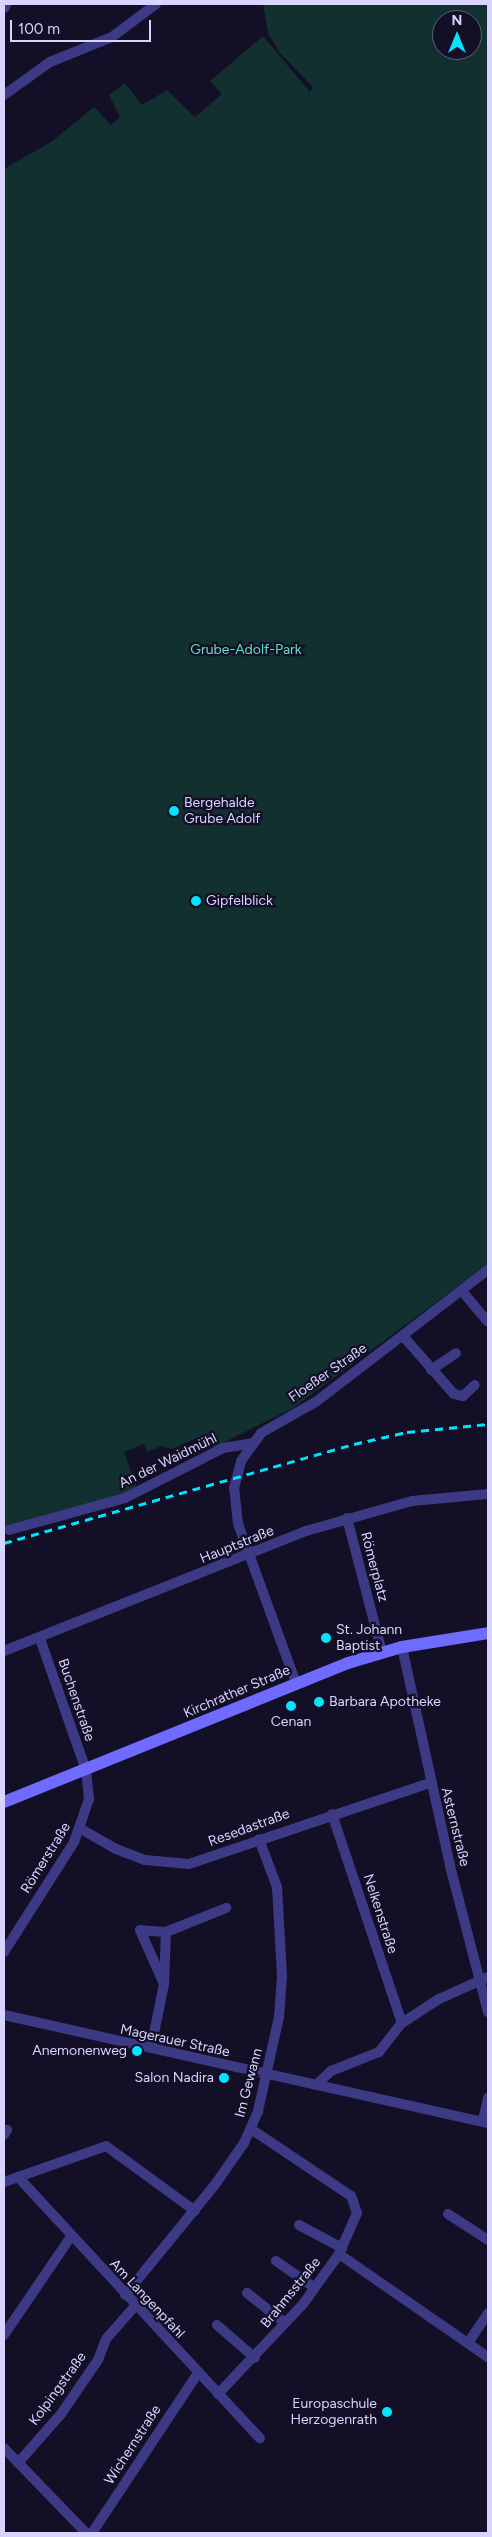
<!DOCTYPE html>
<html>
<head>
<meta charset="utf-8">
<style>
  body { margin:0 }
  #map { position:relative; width:492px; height:2537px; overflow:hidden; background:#130f26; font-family:Figtree,sans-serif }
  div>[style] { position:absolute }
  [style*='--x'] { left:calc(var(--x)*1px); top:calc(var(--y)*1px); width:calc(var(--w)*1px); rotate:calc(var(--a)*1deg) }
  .green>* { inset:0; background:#12302f }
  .minor>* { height:10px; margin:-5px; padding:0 5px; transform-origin:5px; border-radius:5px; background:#3d3a85 }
  .tertiary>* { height:12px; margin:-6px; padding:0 6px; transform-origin:6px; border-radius:6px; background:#3d3a85 }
  .secondary>* { height:12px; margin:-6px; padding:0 6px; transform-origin:6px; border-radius:6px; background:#6f6bff }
  .rail>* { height:3px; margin-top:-1.5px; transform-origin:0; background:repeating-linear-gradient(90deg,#00e5ff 0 8px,transparent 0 14px) }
  .dots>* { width:14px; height:14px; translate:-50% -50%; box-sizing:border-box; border:2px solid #130f26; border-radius:50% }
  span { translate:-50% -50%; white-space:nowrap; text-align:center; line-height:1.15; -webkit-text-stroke:4.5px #130f26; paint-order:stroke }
  .park-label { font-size:14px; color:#5fe0c0 }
  .poi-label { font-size:14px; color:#d9d4ff }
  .left { translate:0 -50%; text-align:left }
  .right { translate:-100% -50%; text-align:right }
  .street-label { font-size:14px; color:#d9d4ff }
  .frame { position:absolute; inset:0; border:5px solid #d9d4ff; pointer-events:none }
  .north { position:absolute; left:432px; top:10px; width:50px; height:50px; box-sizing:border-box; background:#130f26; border:1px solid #625e7d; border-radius:50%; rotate:0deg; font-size:14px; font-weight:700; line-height:20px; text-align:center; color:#d9d4ff }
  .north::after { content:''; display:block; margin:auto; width:18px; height:22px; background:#00e5ff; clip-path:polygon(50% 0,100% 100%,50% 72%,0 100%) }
  .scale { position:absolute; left:10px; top:20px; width:141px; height:22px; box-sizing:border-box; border:2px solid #d9d4ff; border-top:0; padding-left:6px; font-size:15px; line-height:18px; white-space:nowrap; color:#d9d4ff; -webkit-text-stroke:4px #130f26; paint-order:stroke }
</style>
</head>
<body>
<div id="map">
  <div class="green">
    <div style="clip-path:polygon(evenodd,263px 4px,488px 4px,488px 1264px,293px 1408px,213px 1448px,206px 1434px,172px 1449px,161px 1446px,147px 1452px,144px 1444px,124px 1452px,138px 1490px,4px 1529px,4px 169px,51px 142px,94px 107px,111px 125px,120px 117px,109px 95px,125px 83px,142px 105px,167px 90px,195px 117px,222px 94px,210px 81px,263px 36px,310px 92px,313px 87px,280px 53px,268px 33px,263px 4px,442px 20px,472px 20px,472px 50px,442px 50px,442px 20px)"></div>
  </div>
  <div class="minor">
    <div style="--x:4;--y:95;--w:57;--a:-35.7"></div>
    <div style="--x:50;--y:62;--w:67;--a:-22"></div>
    <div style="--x:112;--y:37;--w:55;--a:-36.9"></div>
    <div style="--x:462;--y:1291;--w:40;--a:50"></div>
    <div style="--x:403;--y:1336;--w:77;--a:48.7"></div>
    <div style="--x:454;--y:1394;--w:9;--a:13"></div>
    <div style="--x:463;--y:1396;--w:16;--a:-43"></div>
    <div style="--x:431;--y:1370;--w:30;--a:-34"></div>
    <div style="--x:347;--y:1518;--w:138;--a:75.4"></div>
    <div style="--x:9;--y:1530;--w:120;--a:-15.4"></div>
    <div style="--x:125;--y:1498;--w:110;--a:-27"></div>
    <div style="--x:223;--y:1448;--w:30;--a:-9"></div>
    <div style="--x:402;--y:1647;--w:224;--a:77.6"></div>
    <div style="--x:450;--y:1866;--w:151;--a:75.4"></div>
    <div style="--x:4;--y:1651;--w:325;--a:-21.7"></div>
    <div style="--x:306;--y:1531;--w:110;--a:-15.8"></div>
    <div style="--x:412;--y:1501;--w:76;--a:-5.3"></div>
    <div style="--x:296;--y:1683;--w:169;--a:-110"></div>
    <div style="--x:238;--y:1524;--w:36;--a:-96"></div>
    <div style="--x:234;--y:1488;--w:28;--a:-75"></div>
    <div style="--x:241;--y:1461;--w:34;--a:-54"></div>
    <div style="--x:261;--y:1433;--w:64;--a:-29.7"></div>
    <div style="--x:317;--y:1401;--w:215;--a:-37.5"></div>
    <div style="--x:332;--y:1814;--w:220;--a:71.5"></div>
    <div style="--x:81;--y:1829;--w:40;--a:29.7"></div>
    <div style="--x:116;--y:1849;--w:31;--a:21"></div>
    <div style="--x:145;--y:1860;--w:44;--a:5.2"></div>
    <div style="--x:189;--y:1864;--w:254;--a:-18.6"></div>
    <div style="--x:166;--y:1932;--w:65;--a:-21.8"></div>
    <div style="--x:4;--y:1952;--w:130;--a:-57.5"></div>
    <div style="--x:74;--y:1842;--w:46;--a:-70.8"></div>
    <div style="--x:89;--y:1799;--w:29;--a:-96"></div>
    <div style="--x:86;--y:1770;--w:139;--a:-109.3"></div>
    <div style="--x:4;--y:2015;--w:496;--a:12.6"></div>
    <div style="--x:151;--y:2048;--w:65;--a:-78.5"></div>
    <div style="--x:164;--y:1984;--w:52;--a:-87.8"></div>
    <div style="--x:166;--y:1932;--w:26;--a:-176"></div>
    <div style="--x:140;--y:1930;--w:59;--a:66"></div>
    <div style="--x:316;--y:2085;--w:21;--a:-43"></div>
    <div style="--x:331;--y:2071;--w:52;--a:-21.6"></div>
    <div style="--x:379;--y:2052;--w:37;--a:-52"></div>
    <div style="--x:402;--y:2023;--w:44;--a:-33"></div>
    <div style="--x:439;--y:1999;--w:54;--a:-24.2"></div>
    <div style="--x:483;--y:2120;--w:23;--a:-77"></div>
    <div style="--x:4;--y:2135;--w:6;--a:-59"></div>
    <div style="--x:18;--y:2177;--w:356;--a:47.2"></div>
    <div style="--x:4;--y:2182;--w:108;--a:-19.4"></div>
    <div style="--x:106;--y:2146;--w:110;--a:36.1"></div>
    <div style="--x:448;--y:2214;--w:48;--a:33"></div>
    <div style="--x:299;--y:2225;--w:49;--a:28.1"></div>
    <div style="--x:339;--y:2254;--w:181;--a:34.7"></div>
    <div style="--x:276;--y:2261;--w:47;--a:34.7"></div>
    <div style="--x:247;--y:2293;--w:48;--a:38.3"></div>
    <div style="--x:125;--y:2295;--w:141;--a:-50.8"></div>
    <div style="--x:214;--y:2186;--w:52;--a:-55.1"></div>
    <div style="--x:244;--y:2143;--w:35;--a:-66"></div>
    <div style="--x:258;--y:2111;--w:96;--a:-77.4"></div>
    <div style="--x:279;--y:2017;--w:41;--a:-85.8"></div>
    <div style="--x:282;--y:1976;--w:89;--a:-93.2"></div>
    <div style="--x:277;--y:1887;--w:51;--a:-110.6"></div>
    <div style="--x:217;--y:2325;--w:50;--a:41"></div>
    <div style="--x:4;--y:2335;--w:117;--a:-55.8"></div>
    <div style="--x:468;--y:2343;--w:36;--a:-56"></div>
    <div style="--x:218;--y:2394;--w:124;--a:-46.6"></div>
    <div style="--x:303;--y:2304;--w:62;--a:-54.2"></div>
    <div style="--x:339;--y:2254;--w:45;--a:-66.3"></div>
    <div style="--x:357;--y:2213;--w:18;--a:-109"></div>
    <div style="--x:351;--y:2196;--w:120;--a:-146.2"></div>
    <div style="--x:4;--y:2448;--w:118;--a:46"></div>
    <div style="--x:18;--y:2463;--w:65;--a:-48.7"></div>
    <div style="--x:61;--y:2414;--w:65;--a:-55.6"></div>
    <div style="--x:98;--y:2360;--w:22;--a:-69"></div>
    <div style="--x:106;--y:2339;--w:44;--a:-48.7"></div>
    <div style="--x:92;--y:2533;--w:192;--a:-56.5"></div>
  </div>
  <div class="tertiary">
    <div style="--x:4;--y:7;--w:3;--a:-72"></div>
  </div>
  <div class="secondary">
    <div style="--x:4;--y:1802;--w:371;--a:-22"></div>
    <div style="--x:348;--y:1663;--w:56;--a:-16.5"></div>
    <div style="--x:402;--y:1647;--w:87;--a:-9.2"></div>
  </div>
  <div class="rail">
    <div style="--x:4;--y:1543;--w:364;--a:-15.8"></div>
    <div style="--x:354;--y:1444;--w:54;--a:-12.8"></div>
    <div style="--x:407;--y:1432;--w:81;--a:-5.6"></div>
  </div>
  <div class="dots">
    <div style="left:174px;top:811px;background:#00e5ff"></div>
    <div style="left:196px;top:901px;background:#00e5ff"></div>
    <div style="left:326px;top:1638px;background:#00e5ff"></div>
    <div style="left:319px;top:1702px;background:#00e5ff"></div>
    <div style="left:291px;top:1706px;background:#00e5ff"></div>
    <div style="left:137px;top:2051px;background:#00e5ff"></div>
    <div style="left:224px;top:2078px;background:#00e5ff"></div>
    <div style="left:387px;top:2412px;background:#00e5ff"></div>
  </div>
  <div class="park-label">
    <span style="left:246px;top:650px">Grube-Adolf-Park</span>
  </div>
  <div class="poi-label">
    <span class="left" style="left:184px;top:811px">Bergehalde<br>Grube Adolf</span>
    <span class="left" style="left:206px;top:901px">Gipfelblick</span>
    <span class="left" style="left:336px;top:1638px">St. Johann<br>Baptist</span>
    <span class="left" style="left:329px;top:1702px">Barbara Apotheke</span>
    <span style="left:291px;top:1722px">Cenan</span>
    <span class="right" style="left:127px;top:2051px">Anemonenweg</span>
    <span class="right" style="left:214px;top:2078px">Salon Nadira</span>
    <span class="right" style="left:377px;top:2412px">Europaschule<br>Herzogenrath</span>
  </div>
  <div class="street-label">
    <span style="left:328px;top:1373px;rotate:-35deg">Floeßer Straße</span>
    <span style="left:168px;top:1461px;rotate:-26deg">An der Waidmühl</span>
    <span style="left:237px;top:1545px;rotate:-22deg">Hauptstraße</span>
    <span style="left:374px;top:1567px;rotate:75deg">Römerplatz</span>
    <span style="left:237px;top:1692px;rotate:-23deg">Kirchrather Straße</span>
    <span style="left:76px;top:1700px;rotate:71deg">Buchenstraße</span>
    <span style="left:455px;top:1827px;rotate:76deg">Asternstraße</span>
    <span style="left:249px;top:1828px;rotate:-20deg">Resedastraße</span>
    <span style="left:46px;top:1858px;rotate:-58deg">Römerstraße</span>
    <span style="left:380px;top:1914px;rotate:72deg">Nelkenstraße</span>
    <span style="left:175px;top:2041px;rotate:12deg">Magerauer Straße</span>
    <span style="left:249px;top:2083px;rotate:-75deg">Im Gewann</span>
    <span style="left:291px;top:2293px;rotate:-51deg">Brahmsstraße</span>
    <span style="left:147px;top:2299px;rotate:47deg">Am Langenpfahl</span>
    <span style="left:58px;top:2389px;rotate:-54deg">Kolpingstraße</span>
    <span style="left:133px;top:2445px;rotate:-57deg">Wichernstraße</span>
  </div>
  <div class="frame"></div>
  <div class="north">N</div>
  <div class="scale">100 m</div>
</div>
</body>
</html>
